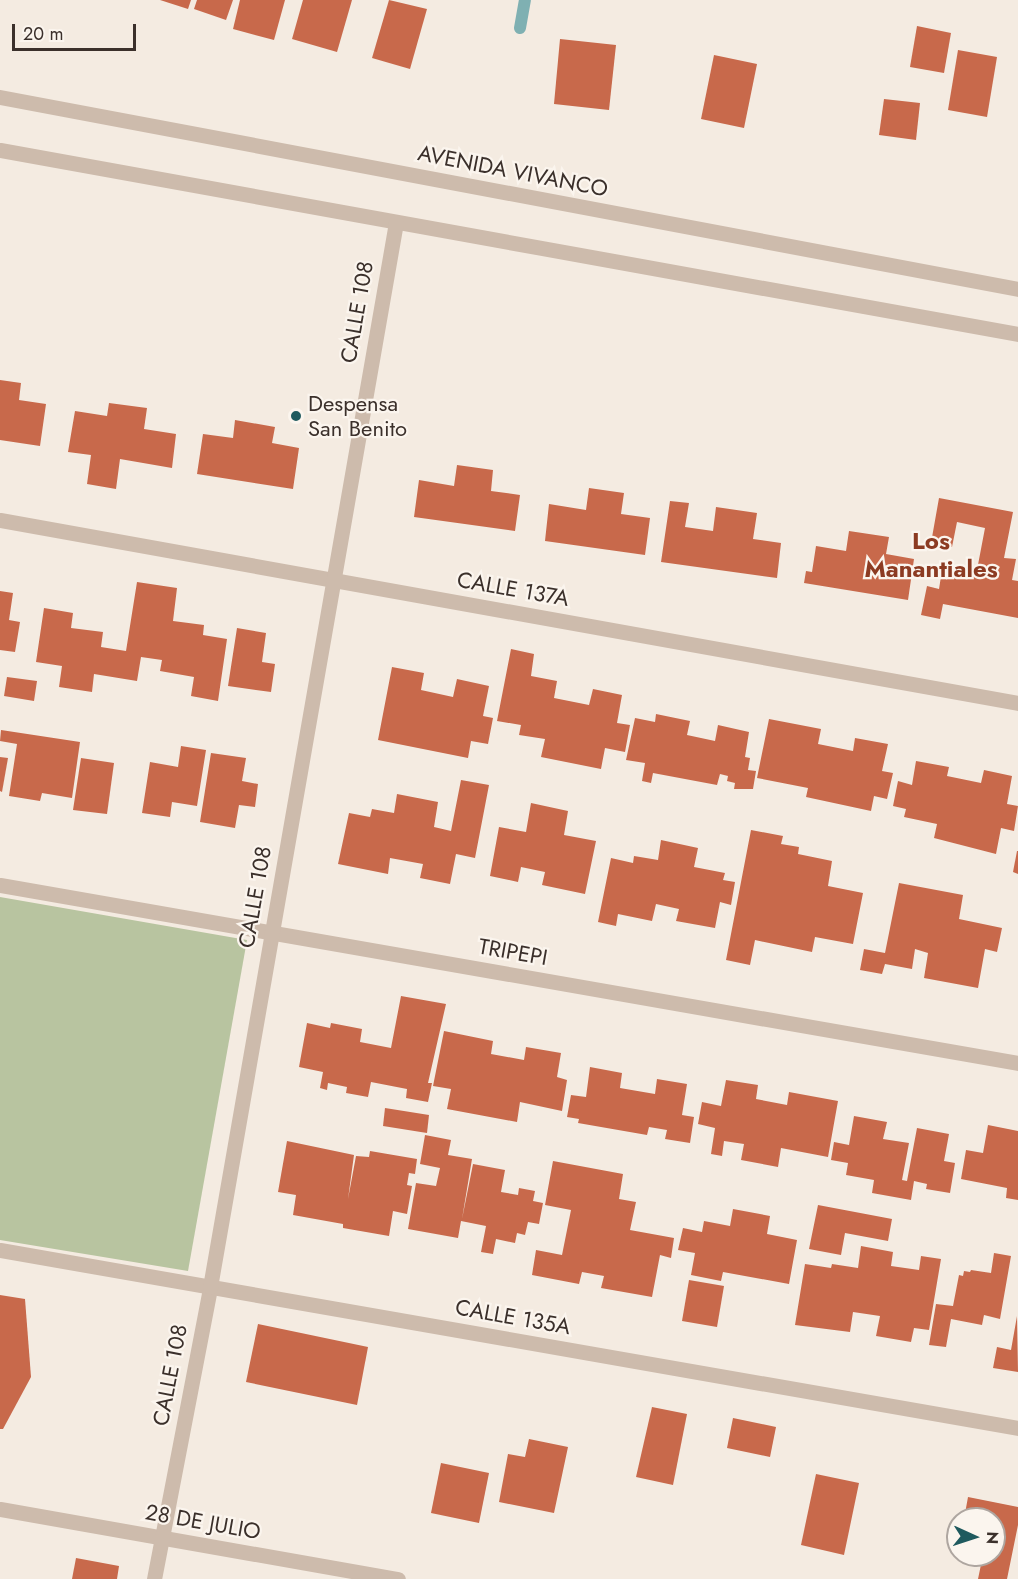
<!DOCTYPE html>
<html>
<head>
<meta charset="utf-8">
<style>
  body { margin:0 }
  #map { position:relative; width:1018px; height:1579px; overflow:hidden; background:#f4ebe1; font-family:Jost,sans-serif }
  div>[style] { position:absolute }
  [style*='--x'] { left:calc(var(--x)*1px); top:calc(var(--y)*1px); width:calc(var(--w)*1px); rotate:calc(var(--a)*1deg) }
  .green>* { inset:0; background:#b8c4a0 }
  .stream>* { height:12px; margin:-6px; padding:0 6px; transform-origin:6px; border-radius:6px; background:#7fb0b2 }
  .building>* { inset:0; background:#c8694b }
  .minor>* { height:15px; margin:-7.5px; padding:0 7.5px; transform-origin:7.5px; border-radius:7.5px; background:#cdbbac }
  .dots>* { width:16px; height:16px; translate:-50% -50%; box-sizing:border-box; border:3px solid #fbf5ee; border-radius:50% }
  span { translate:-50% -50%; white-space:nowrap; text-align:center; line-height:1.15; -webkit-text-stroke:4.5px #fbf5ee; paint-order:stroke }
  .street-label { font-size:22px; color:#3b302b }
  .poi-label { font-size:22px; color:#3b302b }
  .left { translate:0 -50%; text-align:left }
  .neighbourhood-label { font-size:24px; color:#8c3b22; font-weight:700 }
  .north { position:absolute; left:946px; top:1507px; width:60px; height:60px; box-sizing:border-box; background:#fbf5ee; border:2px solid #aea6a0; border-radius:50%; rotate:93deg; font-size:16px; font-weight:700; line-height:24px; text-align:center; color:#3b302b }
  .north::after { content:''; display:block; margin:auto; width:21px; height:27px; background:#1f5a5e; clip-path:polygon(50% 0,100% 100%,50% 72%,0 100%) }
  .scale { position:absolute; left:12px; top:24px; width:124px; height:27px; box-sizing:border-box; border:3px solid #3b302b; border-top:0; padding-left:8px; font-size:18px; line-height:21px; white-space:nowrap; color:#3b302b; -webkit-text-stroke:4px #fbf5ee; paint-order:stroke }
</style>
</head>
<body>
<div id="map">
  <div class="green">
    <div style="clip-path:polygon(0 897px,247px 940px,188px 1271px,0 1240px)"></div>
  </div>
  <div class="stream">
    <div style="--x:520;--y:28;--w:28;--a:-80"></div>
  </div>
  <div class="building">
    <div style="clip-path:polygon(160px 0,191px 0,188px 9px)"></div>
    <div style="clip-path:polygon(197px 0,233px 0,226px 20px,194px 9px)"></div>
    <div style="clip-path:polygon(240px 0,285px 0,274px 40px,233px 29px)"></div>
    <div style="clip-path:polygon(303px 0,352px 0,337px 52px,292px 39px)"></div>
    <div style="clip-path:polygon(389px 0,427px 9px,410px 69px,372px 58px)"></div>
    <div style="clip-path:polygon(917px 26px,951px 33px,944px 73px,910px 67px)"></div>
    <div style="clip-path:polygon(560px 39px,616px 45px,609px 110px,554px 104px)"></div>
    <div style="clip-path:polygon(958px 50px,997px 57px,987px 117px,948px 110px)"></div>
    <div style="clip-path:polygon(714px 55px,757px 64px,744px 128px,701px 119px)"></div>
    <div style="clip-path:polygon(884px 99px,920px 103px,916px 140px,879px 135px)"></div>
    <div style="clip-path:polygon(0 380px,21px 383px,19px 400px,46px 404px,40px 446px,0 440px)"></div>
    <div style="clip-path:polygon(109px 403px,147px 408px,144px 429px,176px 434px,172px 468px,120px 459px,116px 489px,87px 484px,91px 455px,68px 452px,75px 411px,107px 416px)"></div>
    <div style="clip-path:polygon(235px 420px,275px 427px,272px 443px,299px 448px,293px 489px,197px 474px,203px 434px,233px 438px)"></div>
    <div style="clip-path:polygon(457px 465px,493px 470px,491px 491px,520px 495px,515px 531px,414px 517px,419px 480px,454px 486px)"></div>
    <div style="clip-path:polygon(589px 488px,624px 493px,621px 514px,650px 518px,645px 555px,545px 541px,549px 504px,586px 510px)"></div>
    <div style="clip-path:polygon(939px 498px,1013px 512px,1004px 558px,1016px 559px,1012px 580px,1018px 581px,1018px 618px,943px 604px,940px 619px,921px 615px,927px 586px,939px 589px,943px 564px,977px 570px,985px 528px,957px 522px,952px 547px,931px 543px)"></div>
    <div style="clip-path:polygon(670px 501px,689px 503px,685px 527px,713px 531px,716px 507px,757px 513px,753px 539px,781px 543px,777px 578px,661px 562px)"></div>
    <div style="clip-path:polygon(849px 531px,889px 537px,886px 554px,914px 559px,908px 600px,804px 583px,806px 571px,812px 572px,816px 546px,846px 551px)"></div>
    <div style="clip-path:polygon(137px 582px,177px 588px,173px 621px,204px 625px,203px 635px,227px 639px,218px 701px,191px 696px,194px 677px,160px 671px,162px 660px,141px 657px,137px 681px,94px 674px,92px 692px,59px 687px,62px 666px,36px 662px,44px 608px,73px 613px,71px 628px,103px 632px,101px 647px,126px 651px)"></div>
    <div style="clip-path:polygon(0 591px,13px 593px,9px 620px,20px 622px,15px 652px,0 650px)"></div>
    <div style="clip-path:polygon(237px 628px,266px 633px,262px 662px,275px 664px,271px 692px,228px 686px)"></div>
    <div style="clip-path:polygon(511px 649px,534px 654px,531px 676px,557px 681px,554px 698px,589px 705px,593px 689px,622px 695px,617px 723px,630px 725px,625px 752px,605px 748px,601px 769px,541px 757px,545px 739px,519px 735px,521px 725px,497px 721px)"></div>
    <div style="clip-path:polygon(392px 667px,424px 673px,421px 690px,453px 697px,457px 679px,489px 686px,483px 716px,493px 718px,488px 744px,471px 741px,468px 758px,378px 740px)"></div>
    <div style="clip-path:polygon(7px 677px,37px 681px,34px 701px,4px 696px)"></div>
    <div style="clip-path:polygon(656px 714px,690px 721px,687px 735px,715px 741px,718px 725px,749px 732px,745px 757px,750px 758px,748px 770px,756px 771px,753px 789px,734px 789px,735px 783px,727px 781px,728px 776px,720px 774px,717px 785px,653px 773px,651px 783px,642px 781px,645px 763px,626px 760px,635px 718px,655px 722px)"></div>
    <div style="clip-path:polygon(769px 719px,821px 729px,818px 744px,853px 751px,855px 738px,888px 744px,882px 771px,893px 773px,887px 799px,874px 796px,871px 811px,806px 797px,808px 788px,757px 778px)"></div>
    <div style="clip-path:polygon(1px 730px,80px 742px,72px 798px,42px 793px,40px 801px,9px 796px,17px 744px,0 741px)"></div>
    <div style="clip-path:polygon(181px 746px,206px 750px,197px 806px,172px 802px,170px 817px,142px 813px,150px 762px,178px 767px)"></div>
    <div style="clip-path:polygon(211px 753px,246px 758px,242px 781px,258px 784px,255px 807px,239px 805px,235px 828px,200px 822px)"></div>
    <div style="clip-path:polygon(0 757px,8px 758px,2px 792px,0 791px)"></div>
    <div style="clip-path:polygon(81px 758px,114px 763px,107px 814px,73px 810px)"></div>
    <div style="clip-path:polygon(916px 761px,949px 767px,947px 776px,981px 783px,984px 770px,1012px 776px,1007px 804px,1018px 806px,1014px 831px,1001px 828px,996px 854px,934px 838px,937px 824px,904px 817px,906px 809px,893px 806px,898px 781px,912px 785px)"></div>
    <div style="clip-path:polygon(461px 780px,489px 785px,475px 858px,456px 854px,450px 884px,420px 878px,423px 864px,390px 858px,388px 874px,338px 864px,349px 813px,370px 817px,372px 809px,394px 813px,397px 794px,438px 802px,434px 827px,451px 831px)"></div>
    <div style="clip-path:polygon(531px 803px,568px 811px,564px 835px,596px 841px,585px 894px,542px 885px,545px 872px,521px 867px,518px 882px,490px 876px,499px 827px,526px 832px)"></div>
    <div style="clip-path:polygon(751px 830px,783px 836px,781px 844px,799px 847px,798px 854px,832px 861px,828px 886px,863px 893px,853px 944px,815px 937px,812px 952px,755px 940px,750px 965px,726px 960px)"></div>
    <div style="clip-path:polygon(661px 840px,698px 848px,694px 867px,725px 873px,723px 880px,735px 882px,731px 905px,720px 902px,715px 928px,676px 921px,679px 909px,656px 904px,652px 921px,618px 914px,616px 926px,598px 922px,611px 858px,633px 863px,634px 856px,658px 860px)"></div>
    <div style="clip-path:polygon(1017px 851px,1018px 851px,1018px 874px,1013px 872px)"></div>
    <div style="clip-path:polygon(899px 883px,963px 895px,959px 919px,1002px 928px,997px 952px,985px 949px,978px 988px,924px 978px,928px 953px,915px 949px,912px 969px,885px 964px,882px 974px,860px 970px,864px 949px,885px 953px)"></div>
    <div style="clip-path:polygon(401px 996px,446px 1004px,428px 1083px,432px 1083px,428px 1102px,406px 1098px,407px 1089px,371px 1082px,368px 1097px,346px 1093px,347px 1087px,328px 1083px,327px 1090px,320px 1088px,323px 1072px,299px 1067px,307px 1023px,330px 1028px,331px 1023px,362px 1029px,360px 1042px,391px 1048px)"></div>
    <div style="clip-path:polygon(444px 1031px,493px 1041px,491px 1054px,524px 1060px,526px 1047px,561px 1053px,557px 1077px,567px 1080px,562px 1111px,520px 1102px,517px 1122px,447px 1109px,451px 1089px,433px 1086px)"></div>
    <div style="clip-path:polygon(590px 1067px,622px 1073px,620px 1088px,655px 1094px,657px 1079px,687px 1084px,682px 1115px,694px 1117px,690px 1143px,665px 1139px,667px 1130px,649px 1127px,647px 1135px,578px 1123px,579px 1119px,567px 1117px,571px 1095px,586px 1097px)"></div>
    <div style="clip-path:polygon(726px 1080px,758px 1085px,756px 1099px,787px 1105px,789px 1092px,838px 1101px,828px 1157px,781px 1148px,778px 1167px,741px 1160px,744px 1144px,724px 1141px,722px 1156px,711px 1154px,715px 1128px,698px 1124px,702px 1102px,721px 1106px)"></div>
    <div style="clip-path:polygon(385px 1108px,429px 1115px,427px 1133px,383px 1126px)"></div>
    <div style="clip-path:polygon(854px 1116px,887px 1122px,883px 1139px,909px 1143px,902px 1180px,907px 1181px,917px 1128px,949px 1134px,944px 1161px,955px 1163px,950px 1193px,926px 1189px,927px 1184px,914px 1181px,911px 1200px,872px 1193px,874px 1180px,846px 1175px,848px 1163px,831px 1160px,834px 1142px,849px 1145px)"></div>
    <div style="clip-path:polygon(988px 1125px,1018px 1131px,1018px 1200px,1006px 1198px,1007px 1188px,961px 1179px,966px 1150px,983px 1153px)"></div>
    <div style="clip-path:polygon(425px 1135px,451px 1140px,448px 1155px,472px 1159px,462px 1219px,473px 1164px,505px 1170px,501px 1192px,518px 1195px,519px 1188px,535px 1191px,533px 1201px,543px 1203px,539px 1224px,528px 1222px,525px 1235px,517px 1233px,515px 1243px,496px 1239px,493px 1254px,481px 1252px,486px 1226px,461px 1221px,458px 1238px,408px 1229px,416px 1183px,436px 1186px,440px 1168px,420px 1164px)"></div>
    <div style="clip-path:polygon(287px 1141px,354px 1155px,348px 1199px,356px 1156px,369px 1157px,370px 1151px,417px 1159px,415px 1174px,409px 1173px,407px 1185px,412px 1186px,407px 1214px,393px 1211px,389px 1236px,343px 1228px,343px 1224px,293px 1215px,296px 1195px,278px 1192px)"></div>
    <div style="clip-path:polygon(553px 1161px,623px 1174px,619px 1199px,636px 1202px,630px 1230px,674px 1238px,671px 1258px,660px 1255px,652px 1297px,601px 1288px,604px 1276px,582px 1272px,579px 1284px,532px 1275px,536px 1250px,562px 1255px,571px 1210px,545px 1205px)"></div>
    <div style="clip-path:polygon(818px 1205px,892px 1219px,888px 1241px,845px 1233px,841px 1255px,809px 1249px)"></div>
    <div style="clip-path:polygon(733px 1209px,770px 1216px,767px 1234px,797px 1240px,789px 1284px,723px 1272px,721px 1281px,691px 1275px,695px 1253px,678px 1250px,683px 1228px,702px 1232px,704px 1221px,730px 1226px)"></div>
    <div style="clip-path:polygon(861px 1246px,893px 1252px,891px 1266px,919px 1270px,921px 1256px,941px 1259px,929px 1330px,914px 1328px,911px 1342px,876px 1336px,880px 1316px,853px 1312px,850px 1332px,795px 1325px,805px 1264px,831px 1268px,832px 1264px,858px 1268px)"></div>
    <div style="clip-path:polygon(994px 1253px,1011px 1256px,1000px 1319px,984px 1315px,982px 1325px,951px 1319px,946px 1347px,929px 1345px,936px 1304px,953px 1306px,959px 1275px,963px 1276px,964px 1271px,970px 1272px,971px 1270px,991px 1273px)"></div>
    <div style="clip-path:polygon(689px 1280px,724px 1286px,717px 1327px,682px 1321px)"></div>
    <div style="clip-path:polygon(0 1295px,25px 1299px,31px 1377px,3px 1429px,0 1429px)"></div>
    <div style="clip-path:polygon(1017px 1316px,1018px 1372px,993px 1368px,997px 1347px,1011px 1350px)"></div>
    <div style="clip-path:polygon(258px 1324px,368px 1347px,357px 1405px,246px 1382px)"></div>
    <div style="clip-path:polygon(652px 1407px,687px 1414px,673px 1485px,636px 1477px)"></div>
    <div style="clip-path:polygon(733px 1418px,776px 1427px,770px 1457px,727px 1448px)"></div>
    <div style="clip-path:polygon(529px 1439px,568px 1447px,554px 1513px,499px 1502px,508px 1454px,525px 1457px)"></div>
    <div style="clip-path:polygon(441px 1463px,489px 1473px,479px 1523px,431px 1513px)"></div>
    <div style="clip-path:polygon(816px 1474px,859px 1483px,844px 1555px,801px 1545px)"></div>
    <div style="clip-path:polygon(968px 1497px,1018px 1507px,1018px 1525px,1007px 1579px,978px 1579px,983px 1555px,994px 1555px,994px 1519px,964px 1519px)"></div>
    <div style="clip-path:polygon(76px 1558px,119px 1566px,117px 1579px,72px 1579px)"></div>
  </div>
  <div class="minor">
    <div style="--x:0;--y:97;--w:1036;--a:10.68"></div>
    <div style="--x:0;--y:150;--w:1034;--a:10.25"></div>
    <div style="--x:0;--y:520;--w:1034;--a:10.19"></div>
    <div style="--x:0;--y:885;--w:1033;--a:9.92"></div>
    <div style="--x:0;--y:1250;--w:1033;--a:9.92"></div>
    <div style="--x:0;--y:1509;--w:404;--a:10"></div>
    <div style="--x:154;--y:1579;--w:297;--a:-79.1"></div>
    <div style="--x:210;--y:1287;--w:1081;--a:-80.09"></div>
  </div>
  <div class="dots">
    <div style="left:296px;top:416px;background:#1f5a5e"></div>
  </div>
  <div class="street-label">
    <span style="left:513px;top:171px;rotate:11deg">AVENIDA VIVANCO</span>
    <span style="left:357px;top:312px;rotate:-80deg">CALLE 108</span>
    <span style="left:513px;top:589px;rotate:10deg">CALLE 137A</span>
    <span style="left:255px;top:897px;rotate:-80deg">CALLE 108</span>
    <span style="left:513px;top:952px;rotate:10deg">TRIPEPI</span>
    <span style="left:513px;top:1317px;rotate:10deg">CALLE 135A</span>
    <span style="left:170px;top:1375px;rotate:-79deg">CALLE 108</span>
    <span style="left:203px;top:1522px;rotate:10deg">28 DE JULIO</span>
  </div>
  <div class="poi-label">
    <span class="left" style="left:308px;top:416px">Despensa<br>San Benito</span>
  </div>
  <div class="neighbourhood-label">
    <span style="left:931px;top:555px">Los<br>Manantiales</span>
  </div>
  <div class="north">N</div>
  <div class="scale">20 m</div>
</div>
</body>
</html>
